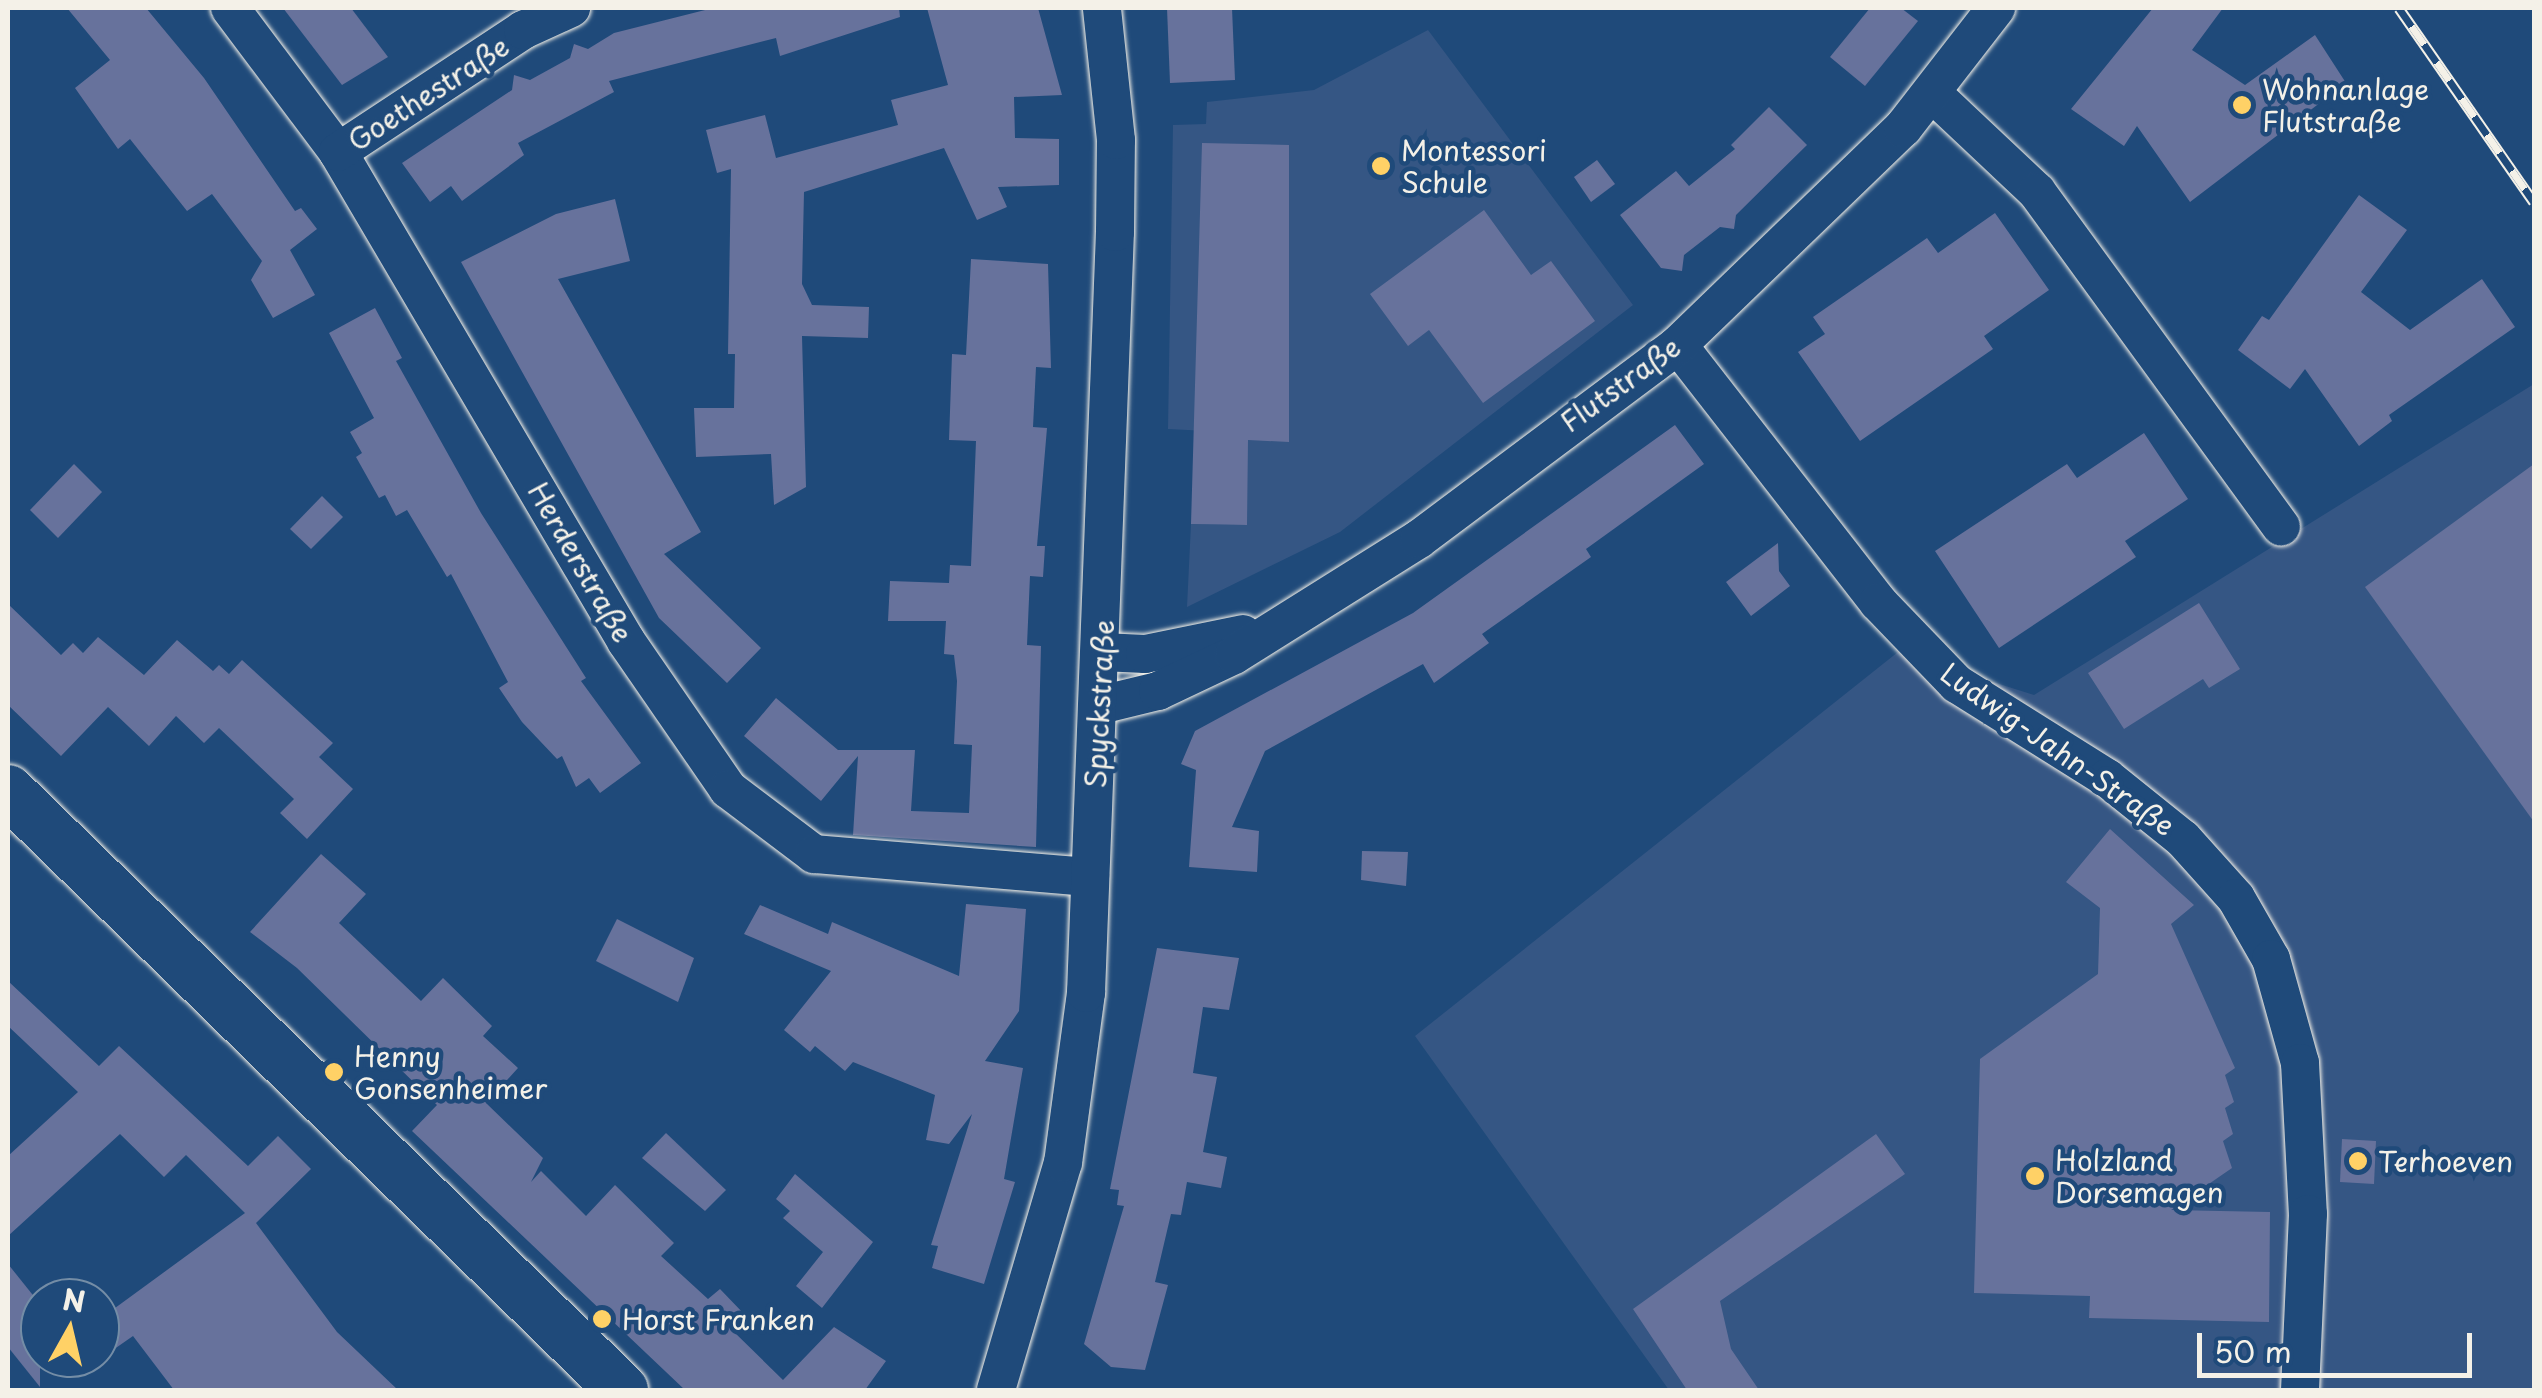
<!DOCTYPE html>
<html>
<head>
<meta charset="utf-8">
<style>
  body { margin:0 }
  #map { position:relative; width:2542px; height:1398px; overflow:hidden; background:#1f4a7a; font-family:"Playpen Sans",sans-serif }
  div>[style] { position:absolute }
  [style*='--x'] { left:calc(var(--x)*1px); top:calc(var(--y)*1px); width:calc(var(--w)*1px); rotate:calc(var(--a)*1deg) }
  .built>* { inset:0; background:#355684 }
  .building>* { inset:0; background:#67729c }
  .roads { filter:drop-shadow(0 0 2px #f4f1e8) drop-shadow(0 0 2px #f4f1e8) }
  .street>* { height:38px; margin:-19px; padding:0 19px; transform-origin:19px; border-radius:19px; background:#1f4a7a }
  .secondary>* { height:52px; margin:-26px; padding:0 26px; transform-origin:26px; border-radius:26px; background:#1f4a7a }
  .rail>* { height:11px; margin-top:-5.5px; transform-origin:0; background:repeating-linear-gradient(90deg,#1f4a7a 0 22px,#f4f1e8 0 44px); box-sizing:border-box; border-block:2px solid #f4f1e8 }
  .dots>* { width:28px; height:28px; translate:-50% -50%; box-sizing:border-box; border:5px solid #1f4a7a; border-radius:50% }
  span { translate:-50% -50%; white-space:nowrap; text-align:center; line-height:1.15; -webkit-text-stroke:9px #1f4a7a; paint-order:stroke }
  .poi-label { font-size:28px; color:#f4f1e8 }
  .left { translate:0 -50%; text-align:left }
  .street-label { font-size:28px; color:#f4f1e8 }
  .frame { position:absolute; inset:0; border:10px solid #f4f1e8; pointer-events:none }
  .north { position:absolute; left:20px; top:1278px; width:100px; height:100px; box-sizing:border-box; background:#1f4a7a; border:2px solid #748da6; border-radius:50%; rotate:8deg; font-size:28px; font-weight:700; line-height:40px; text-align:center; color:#f4f1e8 }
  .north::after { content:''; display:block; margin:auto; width:35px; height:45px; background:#ffd166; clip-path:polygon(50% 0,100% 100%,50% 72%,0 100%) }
  .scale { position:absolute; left:2197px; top:1333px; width:275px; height:45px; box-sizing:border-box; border:5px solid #f4f1e8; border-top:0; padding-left:12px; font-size:30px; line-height:35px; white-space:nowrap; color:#f4f1e8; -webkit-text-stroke:8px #1f4a7a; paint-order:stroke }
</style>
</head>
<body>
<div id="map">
  <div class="built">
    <div style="clip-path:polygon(1428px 30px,1633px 305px,1340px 532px,1187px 607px,1191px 524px,1246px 525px,1247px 433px,1168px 429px,1173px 125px,1206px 124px,1207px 102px,1314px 90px)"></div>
    <div style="clip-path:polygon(2534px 384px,2534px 1390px,1669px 1390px,1415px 1036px,1898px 652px,2034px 695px)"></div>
  </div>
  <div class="building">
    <div style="clip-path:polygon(67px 8px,146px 8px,204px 78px,295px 211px,301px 208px,317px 229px,290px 250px,315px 295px,273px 318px,251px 280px,262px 261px,212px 194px,187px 211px,130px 139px,118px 149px,75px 88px,110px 60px)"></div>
    <div style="clip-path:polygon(283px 8px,351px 8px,388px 57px,342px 85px)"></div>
    <div style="clip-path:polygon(713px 8px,899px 8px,900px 17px,780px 56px,776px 38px,609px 81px,614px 92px,518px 143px,524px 155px,462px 201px,451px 186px,430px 202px,402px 163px,512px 90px,514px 75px,530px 80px,570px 58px,574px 44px,588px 49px,614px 33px)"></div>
    <div style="clip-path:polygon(927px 8px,1038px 8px,1062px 95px,1014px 97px,1015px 138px,1059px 139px,1059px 185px,998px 187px,1007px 207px,977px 220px,944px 148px,804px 192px,802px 284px,812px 305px,869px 307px,868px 338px,802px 336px,806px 487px,774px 505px,771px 454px,696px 457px,694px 408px,734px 408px,735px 354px,728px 354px,731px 169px,717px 173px,706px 130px,765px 115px,776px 158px,898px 125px,891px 100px,948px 85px)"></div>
    <div style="clip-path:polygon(1167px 8px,1232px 8px,1235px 80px,1170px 83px)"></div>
    <div style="clip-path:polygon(1870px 8px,1901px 8px,1918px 21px,1865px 86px,1830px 57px)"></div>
    <div style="clip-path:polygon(2153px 8px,2223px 8px,2192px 50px,2245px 85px,2315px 35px,2346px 83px,2190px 202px,2137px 126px,2124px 146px,2071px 109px)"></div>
    <div style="clip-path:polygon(1769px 107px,1807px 145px,1736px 215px,1734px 229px,1720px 227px,1684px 255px,1682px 271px,1661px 268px,1620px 215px,1676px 171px,1689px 186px,1735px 149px,1731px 145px)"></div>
    <div style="clip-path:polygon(1202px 143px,1289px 145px,1289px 442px,1248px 440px,1247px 525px,1191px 524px)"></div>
    <div style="clip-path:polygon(1597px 160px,1615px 184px,1591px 202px,1574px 177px)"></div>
    <div style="clip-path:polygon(2359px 195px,2407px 230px,2361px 292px,2410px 330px,2482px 279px,2515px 327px,2389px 415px,2392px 421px,2359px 446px,2305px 369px,2290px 389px,2238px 350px,2262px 316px,2269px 320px)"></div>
    <div style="clip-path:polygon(615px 199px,630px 261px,558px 279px,701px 532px,664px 554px,761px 648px,727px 683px,659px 618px,461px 262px,556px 214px)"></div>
    <div style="clip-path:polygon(1484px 210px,1531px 275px,1551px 261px,1595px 321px,1483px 403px,1429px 330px,1408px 346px,1370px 294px)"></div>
    <div style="clip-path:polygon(1995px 213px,2049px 290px,1984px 336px,1993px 349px,1860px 441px,1798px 352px,1825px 334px,1813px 317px,1927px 238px,1938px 253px)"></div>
    <div style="clip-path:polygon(971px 259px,1048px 264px,1051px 368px,1036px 367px,1033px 427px,1047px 428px,1037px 546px,1045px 546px,1043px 577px,1030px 576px,1027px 645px,1041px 646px,1036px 847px,853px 835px,858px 756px,821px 801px,744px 736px,776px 698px,838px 750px,915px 750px,911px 811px,969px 813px,972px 745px,954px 744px,957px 681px,954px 655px,944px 654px,946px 621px,888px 621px,890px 581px,949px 583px,950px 565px,971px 566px,976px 441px,949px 440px,952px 354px,966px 355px)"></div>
    <div style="clip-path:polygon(375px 308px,402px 358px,396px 361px,481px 513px,586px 678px,581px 681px,641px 763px,600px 793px,589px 778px,576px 787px,562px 756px,557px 759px,522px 722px,499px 688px,508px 682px,451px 574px,447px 577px,407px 510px,396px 516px,385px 495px,379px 498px,356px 457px,362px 453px,350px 432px,374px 418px,329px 333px)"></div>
    <div style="clip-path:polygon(1675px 425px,1704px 464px,1586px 549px,1591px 557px,1482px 634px,1489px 643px,1434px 683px,1423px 664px,1265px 751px,1232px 827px,1259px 831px,1257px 872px,1189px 867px,1196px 770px,1181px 764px,1195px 731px,1413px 613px)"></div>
    <div style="clip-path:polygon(2144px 433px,2188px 499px,2125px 541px,2136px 557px,1999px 648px,1935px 551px,2067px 464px,2077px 478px)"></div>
    <div style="clip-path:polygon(74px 464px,102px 492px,58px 538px,30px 510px)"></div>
    <div style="clip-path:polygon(2534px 464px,2534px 822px,2365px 587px)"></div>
    <div style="clip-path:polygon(322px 496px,343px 517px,311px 549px,290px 529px)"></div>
    <div style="clip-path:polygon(1778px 543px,1779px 571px,1790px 586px,1751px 616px,1726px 582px)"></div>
    <div style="clip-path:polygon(2199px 603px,2240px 669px,2209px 688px,2203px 679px,2124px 729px,2088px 673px)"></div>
    <div style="clip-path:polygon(8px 604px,61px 655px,73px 643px,83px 653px,98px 637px,144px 675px,177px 640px,213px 671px,219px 665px,229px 674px,242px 660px,333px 743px,319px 757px,353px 789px,307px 839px,280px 813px,294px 799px,219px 728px,204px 743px,176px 716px,149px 746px,108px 707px,61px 756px,8px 705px)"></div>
    <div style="clip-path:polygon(2110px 829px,2194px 905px,2171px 924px,2235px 1068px,2225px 1075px,2234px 1102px,2225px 1108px,2233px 1134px,2223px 1141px,2232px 1168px,2171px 1210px,2270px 1212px,2269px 1322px,2089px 1318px,2090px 1296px,1974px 1293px,1980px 1059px,2098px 974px,2100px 908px,2066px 882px)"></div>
    <div style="clip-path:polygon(1362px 851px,1408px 852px,1406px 886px,1361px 880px)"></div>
    <div style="clip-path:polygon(321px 854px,366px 894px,339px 923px,421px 1001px,443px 978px,492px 1026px,483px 1036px,518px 1068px,486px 1103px,543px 1158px,531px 1182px,541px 1171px,586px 1216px,615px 1185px,674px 1243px,661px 1256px,708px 1299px,720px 1289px,745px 1315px,732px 1330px,783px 1380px,834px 1327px,886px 1361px,865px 1390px,685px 1390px,412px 1131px,437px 1105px,297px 968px,250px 932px)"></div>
    <div style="clip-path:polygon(966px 904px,1026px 909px,1019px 1011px,985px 1061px,1023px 1068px,1004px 1179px,1015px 1182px,984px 1284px,932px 1268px,938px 1246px,931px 1245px,972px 1114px,949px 1144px,926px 1140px,935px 1095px,853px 1062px,845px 1071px,815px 1046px,810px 1052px,784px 1030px,831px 971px,744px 934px,760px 905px,828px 934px,832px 922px,959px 976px)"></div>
    <div style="clip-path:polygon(617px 919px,694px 958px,678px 1002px,596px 961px)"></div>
    <div style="clip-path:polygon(1157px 948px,1239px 958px,1229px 1010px,1203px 1007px,1193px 1073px,1217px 1077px,1203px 1152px,1227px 1157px,1221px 1188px,1187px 1182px,1181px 1215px,1171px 1214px,1155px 1282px,1168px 1285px,1145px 1370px,1111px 1367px,1084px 1344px,1124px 1206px,1117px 1205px,1119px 1190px,1110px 1189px)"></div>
    <div style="clip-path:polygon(8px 981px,99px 1066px,119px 1046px,248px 1166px,278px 1136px,311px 1169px,256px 1223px,337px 1332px,398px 1390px,174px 1390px,133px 1336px,100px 1359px,100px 1319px,245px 1213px,186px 1155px,164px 1177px,120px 1134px,8px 1236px,8px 1156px,78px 1092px,8px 1026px)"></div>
    <div style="clip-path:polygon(666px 1133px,726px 1190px,705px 1211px,642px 1158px)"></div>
    <div style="clip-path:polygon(1876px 1134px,1905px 1174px,1720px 1301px,1731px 1349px,1759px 1390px,1687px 1390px,1633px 1309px)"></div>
    <div style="clip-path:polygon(2342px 1139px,2376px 1141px,2374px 1184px,2340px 1182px)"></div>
    <div style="clip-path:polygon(795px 1174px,873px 1242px,822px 1308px,796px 1286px,823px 1252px,783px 1218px,790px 1211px,776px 1199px)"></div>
    <div style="clip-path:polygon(8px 1264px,40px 1304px,40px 1387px,8px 1347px)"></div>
  </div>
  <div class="roads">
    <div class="street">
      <div style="--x:230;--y:8;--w:180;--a:53.1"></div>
      <div style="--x:338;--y:152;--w:568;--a:59.5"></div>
      <div style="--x:626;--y:641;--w:180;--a:55.4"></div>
      <div style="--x:728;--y:789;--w:108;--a:37.1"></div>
      <div style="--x:814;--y:854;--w:277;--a:4.8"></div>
      <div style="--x:1932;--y:93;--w:144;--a:43.3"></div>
      <div style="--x:2037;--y:192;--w:414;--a:53.9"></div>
      <div style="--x:338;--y:152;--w:222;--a:-33.4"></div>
      <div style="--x:523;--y:30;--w:53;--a:-24.6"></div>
      <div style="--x:1678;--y:345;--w:326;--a:52.1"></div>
      <div style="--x:1878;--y:602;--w:114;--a:46.1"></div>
      <div style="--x:1957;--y:684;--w:177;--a:32.1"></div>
      <div style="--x:2107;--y:778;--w:97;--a:38.8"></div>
      <div style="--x:2183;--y:839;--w:79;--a:48.1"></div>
      <div style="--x:2236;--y:898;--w:70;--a:60.2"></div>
      <div style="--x:2271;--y:959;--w:108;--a:74.4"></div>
      <div style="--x:2300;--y:1063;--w:151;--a:87"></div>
      <div style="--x:2308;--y:1214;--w:176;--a:92.6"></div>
      <div style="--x:1102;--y:652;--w:43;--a:2.7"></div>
      <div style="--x:1145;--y:654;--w:100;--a:-11.5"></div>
      <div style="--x:1100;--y:705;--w:60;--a:-13.6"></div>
      <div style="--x:1158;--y:691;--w:84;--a:-25.3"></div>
      <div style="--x:1234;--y:655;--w:218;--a:-32.1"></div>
      <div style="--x:1419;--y:539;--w:324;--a:-36.8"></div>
      <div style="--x:1678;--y:345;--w:313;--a:-44"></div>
      <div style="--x:1903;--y:128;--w:152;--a:-52.2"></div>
      <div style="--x:996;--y:1390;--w:237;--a:-73.6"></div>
      <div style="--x:1063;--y:1163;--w:172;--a:-82.3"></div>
      <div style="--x:1086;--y:993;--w:762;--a:-87.82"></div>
      <div style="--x:1115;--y:232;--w:92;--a:-89.4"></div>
      <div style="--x:1116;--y:140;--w:133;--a:-96.1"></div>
    </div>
    <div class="secondary">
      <div style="--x:8;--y:791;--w:858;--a:44.29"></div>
    </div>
  </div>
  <div class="rail">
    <div style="--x:2399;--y:8;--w:236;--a:55.2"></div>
  </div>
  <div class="dots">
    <div style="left:2242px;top:105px;background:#ffd166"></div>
    <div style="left:1381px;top:166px;background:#ffd166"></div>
    <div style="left:334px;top:1072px;background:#ffd166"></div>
    <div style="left:2358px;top:1161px;background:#ffd166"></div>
    <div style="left:2035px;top:1176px;background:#ffd166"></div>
    <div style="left:602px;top:1319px;background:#ffd166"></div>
  </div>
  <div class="poi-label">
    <span class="left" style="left:2262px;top:105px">Wohnanlage<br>Flutstraße</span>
    <span class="left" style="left:1401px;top:166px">Montessori<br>Schule</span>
    <span class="left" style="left:354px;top:1072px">Henny<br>Gonsenheimer</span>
    <span class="left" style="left:2055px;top:1176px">Holzland<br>Dorsemagen</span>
    <span class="left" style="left:2378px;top:1161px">Terhoeven</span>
    <span class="left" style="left:622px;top:1319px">Horst Franken</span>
  </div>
  <div class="street-label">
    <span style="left:428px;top:93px;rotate:-33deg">Goethestraße</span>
    <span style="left:1620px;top:384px;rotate:-36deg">Flutstraße</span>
    <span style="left:581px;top:562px;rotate:60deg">Herderstraße</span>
    <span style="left:1099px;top:704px;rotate:-87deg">Spyckstraße</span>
    <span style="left:2058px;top:749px;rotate:35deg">Ludwig-Jahn-Straße</span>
  </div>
  <div class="frame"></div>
  <div class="north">N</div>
  <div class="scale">50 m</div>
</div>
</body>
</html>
